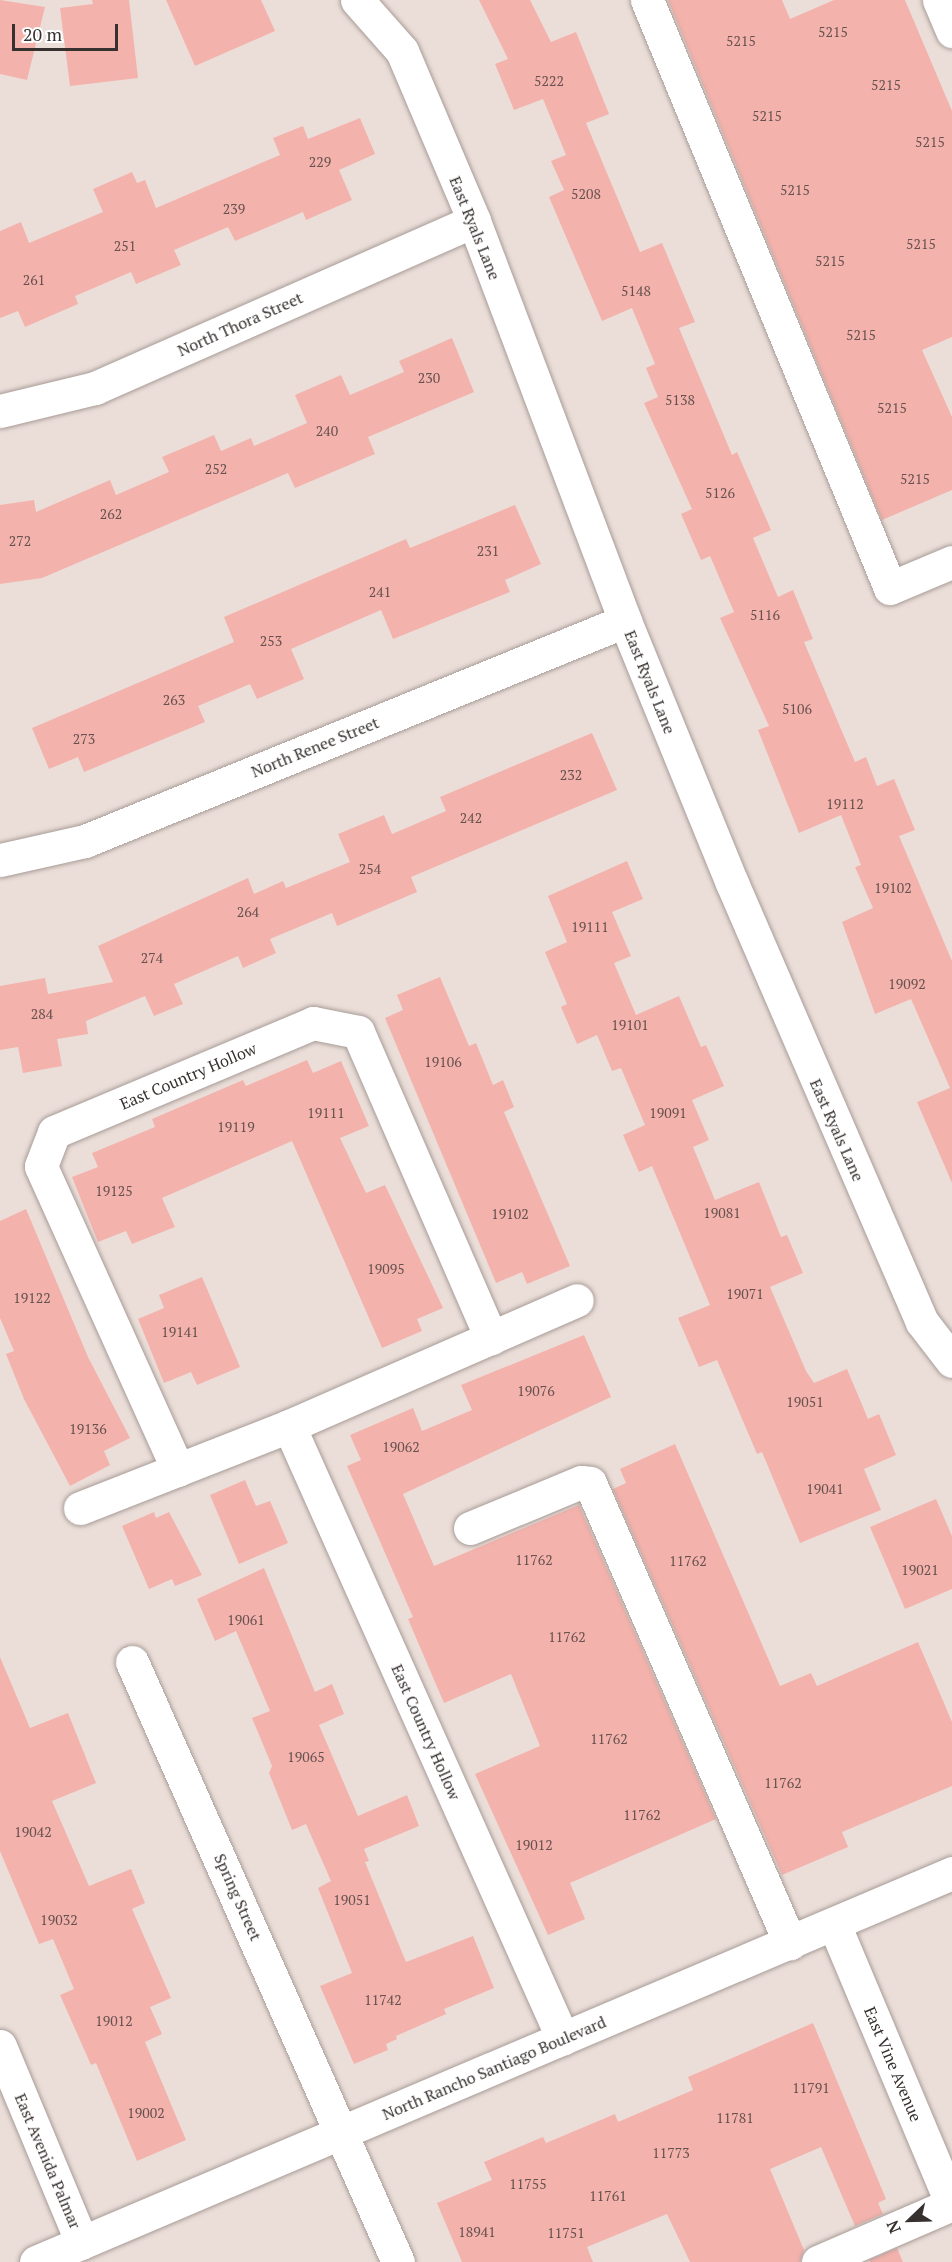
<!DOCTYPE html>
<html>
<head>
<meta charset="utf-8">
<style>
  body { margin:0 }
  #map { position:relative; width:952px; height:2262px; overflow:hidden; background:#ebded9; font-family:"PT Serif",serif }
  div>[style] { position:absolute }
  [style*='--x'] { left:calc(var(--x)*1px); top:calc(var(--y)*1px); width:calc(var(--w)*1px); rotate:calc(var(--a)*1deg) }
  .building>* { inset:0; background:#f4b2ac }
  .roads { filter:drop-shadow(0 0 2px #a89c97) drop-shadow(0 0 2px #a89c97) }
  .minor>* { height:33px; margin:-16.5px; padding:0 16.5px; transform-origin:16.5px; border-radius:16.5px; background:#fff }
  span { translate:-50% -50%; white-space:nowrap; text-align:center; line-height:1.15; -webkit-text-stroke:4.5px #fff; paint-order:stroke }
  .number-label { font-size:14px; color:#66514e }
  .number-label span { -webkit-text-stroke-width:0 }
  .street-label { font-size:16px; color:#36312f }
  .north { position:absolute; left:880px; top:2190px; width:60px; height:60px; -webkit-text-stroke:4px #fff; paint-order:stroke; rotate:247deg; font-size:16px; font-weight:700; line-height:24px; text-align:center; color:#36312f }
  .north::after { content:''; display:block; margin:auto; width:21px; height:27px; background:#36312f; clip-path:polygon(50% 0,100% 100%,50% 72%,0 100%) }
  .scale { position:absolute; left:12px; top:24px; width:106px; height:27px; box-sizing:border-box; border:3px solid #36312f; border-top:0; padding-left:8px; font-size:18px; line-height:21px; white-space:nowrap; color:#36312f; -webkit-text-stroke:4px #fff; paint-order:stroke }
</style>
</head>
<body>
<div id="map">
  <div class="building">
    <div style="clip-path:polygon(0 0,45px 7px,27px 80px,0 74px)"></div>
    <div style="clip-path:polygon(92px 0,129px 0,138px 78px,70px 86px,60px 8px,93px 4px)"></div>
    <div style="clip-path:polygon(166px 0,261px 0,275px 31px,195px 66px)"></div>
    <div style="clip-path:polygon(479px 0,530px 0,551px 42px,576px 32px,609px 114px,586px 123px,640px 252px,662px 243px,695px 322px,679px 328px,732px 455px,737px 452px,771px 530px,753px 538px,778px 597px,793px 590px,813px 639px,804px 642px,855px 762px,866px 757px,877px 786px,894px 779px,915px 830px,899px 836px,952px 961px,952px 1183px,917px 1102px,950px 1088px,911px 999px,875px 1014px,842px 922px,873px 908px,855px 867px,861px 865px,841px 815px,799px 833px,758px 730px,769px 726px,720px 618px,734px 612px,710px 556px,701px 560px,681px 514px,692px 509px,644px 403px,658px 397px,646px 368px,655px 364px,632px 308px,602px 321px,549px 197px,564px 190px,551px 161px,566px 155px,543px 99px,514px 110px,495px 64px,508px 59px)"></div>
    <div style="clip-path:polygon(668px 0,782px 0,790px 19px,834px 0,905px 0,952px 111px,952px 337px,922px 350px,952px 417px,952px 490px,882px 520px)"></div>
    <div style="clip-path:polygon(360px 118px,375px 154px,339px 170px,352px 200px,306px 220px,303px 212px,235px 241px,228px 227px,174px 250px,181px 265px,136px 284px,131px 272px,75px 296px,78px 304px,25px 327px,18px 311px,0 318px,0 231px,21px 222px,29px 243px,103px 212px,93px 189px,132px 172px,137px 183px,145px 180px,156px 208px,280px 155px,273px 138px,303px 126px,308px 139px)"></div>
    <div style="clip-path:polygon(452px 338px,474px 392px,368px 437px,375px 454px,295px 488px,288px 473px,42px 578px,0 584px,0 505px,34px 500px,36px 512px,110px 480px,116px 495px,169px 472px,162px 457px,214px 435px,221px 451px,251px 438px,254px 446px,307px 423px,295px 395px,341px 375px,350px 395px,404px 372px,399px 361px)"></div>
    <div style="clip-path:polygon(515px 505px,541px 564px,505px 580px,510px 592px,393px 639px,381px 610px,291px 649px,304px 679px,257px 699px,250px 684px,198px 706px,205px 722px,84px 772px,78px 757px,49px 769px,32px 728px,234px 642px,224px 617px,406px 539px,410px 548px)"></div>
    <div style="clip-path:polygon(592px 733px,617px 790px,411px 877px,417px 892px,337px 926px,332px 913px,270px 939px,276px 953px,243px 968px,238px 956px,174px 984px,183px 1004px,154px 1016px,145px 996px,86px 1021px,88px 1034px,57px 1039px,62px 1066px,23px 1073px,18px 1047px,0 1050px,0 986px,45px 978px,48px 994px,113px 982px,98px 946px,248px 878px,254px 894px,283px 881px,286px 888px,350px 862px,338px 834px,384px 815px,392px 834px,446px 811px,440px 797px)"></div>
    <div style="clip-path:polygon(627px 861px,643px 899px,612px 912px,631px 956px,614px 963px,636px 1015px,679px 996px,701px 1047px,706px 1045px,724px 1086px,692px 1100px,709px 1140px,693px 1147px,715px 1200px,759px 1182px,781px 1237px,787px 1235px,803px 1273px,770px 1287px,806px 1371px,814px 1383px,847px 1369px,868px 1419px,879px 1414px,896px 1455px,864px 1469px,881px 1510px,800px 1543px,762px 1452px,757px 1454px,717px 1360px,699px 1367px,678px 1318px,710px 1305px,652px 1166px,639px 1172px,623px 1135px,645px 1125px,621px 1068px,612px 1071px,597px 1035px,577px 1044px,561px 1007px,567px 1004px,545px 952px,567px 942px,548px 896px)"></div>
    <div style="clip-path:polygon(440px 977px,469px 1046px,476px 1043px,493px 1085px,503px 1080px,514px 1107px,504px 1112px,570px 1266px,527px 1284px,522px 1272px,496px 1283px,385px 1018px,403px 1010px,397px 995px)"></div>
    <div style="clip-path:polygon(307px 1060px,313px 1073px,341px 1061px,369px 1126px,340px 1138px,366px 1193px,385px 1185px,443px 1308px,417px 1319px,422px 1331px,382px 1348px,292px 1141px,162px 1198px,175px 1227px,132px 1244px,126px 1231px,98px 1242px,72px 1177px,98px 1167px,92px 1153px,155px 1127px,152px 1119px,243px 1080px,246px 1086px)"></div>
    <div style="clip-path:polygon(26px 1209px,88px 1357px,130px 1438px,104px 1451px,110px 1465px,70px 1486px,24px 1399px,6px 1354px,14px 1351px,0 1318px,0 1221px)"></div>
    <div style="clip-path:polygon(202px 1277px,240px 1367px,197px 1385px,191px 1372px,164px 1383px,138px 1319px,164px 1308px,159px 1295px)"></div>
    <div style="clip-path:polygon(584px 1335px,611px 1397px,403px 1494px,434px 1566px,579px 1505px,716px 1819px,570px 1883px,585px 1919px,548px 1935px,475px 1774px,540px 1746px,511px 1674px,444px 1703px,408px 1619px,413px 1617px,347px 1466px,361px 1460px,350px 1435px,413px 1408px,422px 1431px,472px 1410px,461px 1385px)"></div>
    <div style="clip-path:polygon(675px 1444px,780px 1686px,811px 1673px,817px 1686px,918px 1642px,952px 1722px,952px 1786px,842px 1832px,848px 1847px,782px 1875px,613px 1489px,626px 1483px,620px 1469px)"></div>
    <div style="clip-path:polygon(245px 1480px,256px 1506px,270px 1501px,288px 1543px,239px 1564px,210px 1495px)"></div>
    <div style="clip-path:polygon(936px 1499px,952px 1536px,952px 1589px,905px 1609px,870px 1527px)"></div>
    <div style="clip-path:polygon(154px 1512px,156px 1518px,169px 1512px,202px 1575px,175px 1586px,172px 1579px,149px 1589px,122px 1526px)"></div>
    <div style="clip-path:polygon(264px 1568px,315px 1692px,332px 1684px,344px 1714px,319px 1725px,358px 1816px,407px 1795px,419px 1826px,364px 1849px,369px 1861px,365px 1862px,406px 1962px,473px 1936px,494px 1988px,444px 2009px,446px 2014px,396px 2036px,397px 2039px,386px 2044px,388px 2050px,354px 2064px,320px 1986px,352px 1973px,318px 1888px,331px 1881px,306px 1824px,292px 1830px,269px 1773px,272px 1766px,252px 1718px,270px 1711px,236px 1631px,215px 1641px,197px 1599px)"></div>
    <div style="clip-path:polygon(0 1657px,30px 1728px,68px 1713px,96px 1783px,52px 1801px,89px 1886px,131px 1869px,145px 1903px,132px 1909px,171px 1998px,150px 2007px,162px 2034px,145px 2042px,186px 2140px,137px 2161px,96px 2063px,91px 2065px,60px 1995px,74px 1989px,53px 1939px,39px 1944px,0 1851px)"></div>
    <div style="clip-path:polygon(813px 2023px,886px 2199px,878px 2203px,883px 2214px,855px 2226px,821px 2147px,770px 2169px,804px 2250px,800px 2262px,690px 2262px,667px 2214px,587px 2247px,593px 2262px,462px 2262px,437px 2203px,492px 2180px,484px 2162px,543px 2137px,546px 2143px,615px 2114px,618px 2122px,693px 2090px,688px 2077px)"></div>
    <div style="clip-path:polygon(897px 2248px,903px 2262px,870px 2262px,869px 2260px)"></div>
  </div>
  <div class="roads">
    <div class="minor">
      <div style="--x:357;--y:0;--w:68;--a:48.6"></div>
      <div style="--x:402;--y:51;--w:185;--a:67"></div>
      <div style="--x:474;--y:221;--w:428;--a:69.3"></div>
      <div style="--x:625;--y:621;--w:283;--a:67.8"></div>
      <div style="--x:732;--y:883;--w:478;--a:66.6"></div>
      <div style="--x:922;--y:1322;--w:49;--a:52.4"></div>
      <div style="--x:647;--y:0;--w:636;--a:67.55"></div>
      <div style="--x:890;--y:588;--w:67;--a:-22.8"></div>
      <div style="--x:939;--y:0;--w:34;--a:67"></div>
      <div style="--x:0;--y:411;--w:98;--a:-13.6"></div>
      <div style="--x:95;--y:388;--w:414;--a:-23.8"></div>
      <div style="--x:0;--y:860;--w:87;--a:-12.6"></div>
      <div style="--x:85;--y:841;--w:583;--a:-22.17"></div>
      <div style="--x:289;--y:1426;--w:671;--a:65.92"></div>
      <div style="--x:178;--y:1470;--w:333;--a:-114.3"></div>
      <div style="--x:41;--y:1166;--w:36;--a:-69"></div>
      <div style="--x:54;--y:1132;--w:281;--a:-22.8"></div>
      <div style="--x:313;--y:1023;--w:46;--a:11.3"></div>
      <div style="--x:358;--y:1032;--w:334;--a:66.5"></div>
      <div style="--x:80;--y:1508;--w:225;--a:-21.4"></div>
      <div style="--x:289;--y:1426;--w:314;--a:-23.6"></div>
      <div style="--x:470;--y:1528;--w:120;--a:-22.5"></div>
      <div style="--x:581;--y:1482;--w:9;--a:6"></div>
      <div style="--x:590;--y:1483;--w:502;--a:66.5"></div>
      <div style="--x:132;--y:1662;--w:656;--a:66.09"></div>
      <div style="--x:834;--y:1924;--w:305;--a:67.2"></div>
      <div style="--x:0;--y:2046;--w:213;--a:67.4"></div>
      <div style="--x:36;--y:2262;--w:995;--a:-23.01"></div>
      <div style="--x:818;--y:2262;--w:146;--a:-23.4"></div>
    </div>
  </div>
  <div class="number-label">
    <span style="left:833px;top:32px">5215</span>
    <span style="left:741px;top:41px">5215</span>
    <span style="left:549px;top:81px">5222</span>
    <span style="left:886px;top:85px">5215</span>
    <span style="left:767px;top:116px">5215</span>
    <span style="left:930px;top:142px">5215</span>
    <span style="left:320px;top:162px">229</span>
    <span style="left:795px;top:190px">5215</span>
    <span style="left:586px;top:194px">5208</span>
    <span style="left:234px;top:209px">239</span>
    <span style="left:921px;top:244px">5215</span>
    <span style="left:125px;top:246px">251</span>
    <span style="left:830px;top:261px">5215</span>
    <span style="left:34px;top:280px">261</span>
    <span style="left:636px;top:291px">5148</span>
    <span style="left:861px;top:335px">5215</span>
    <span style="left:429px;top:378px">230</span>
    <span style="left:680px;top:400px">5138</span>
    <span style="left:892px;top:408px">5215</span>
    <span style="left:327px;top:431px">240</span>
    <span style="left:216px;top:469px">252</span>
    <span style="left:915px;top:479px">5215</span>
    <span style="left:720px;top:493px">5126</span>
    <span style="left:111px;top:514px">262</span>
    <span style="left:20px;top:541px">272</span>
    <span style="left:488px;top:551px">231</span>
    <span style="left:380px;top:592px">241</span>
    <span style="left:765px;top:615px">5116</span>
    <span style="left:271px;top:641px">253</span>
    <span style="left:174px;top:700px">263</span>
    <span style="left:797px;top:709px">5106</span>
    <span style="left:84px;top:739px">273</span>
    <span style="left:571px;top:775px">232</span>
    <span style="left:845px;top:804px">19112</span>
    <span style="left:471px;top:818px">242</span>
    <span style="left:370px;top:869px">254</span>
    <span style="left:893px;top:888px">19102</span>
    <span style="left:248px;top:912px">264</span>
    <span style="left:590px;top:927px">19111</span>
    <span style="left:152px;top:958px">274</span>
    <span style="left:907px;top:984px">19092</span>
    <span style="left:42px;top:1014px">284</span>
    <span style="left:630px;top:1025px">19101</span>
    <span style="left:443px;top:1062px">19106</span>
    <span style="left:326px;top:1113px">19111</span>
    <span style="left:668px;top:1113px">19091</span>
    <span style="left:236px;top:1127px">19119</span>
    <span style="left:114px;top:1191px">19125</span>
    <span style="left:722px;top:1213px">19081</span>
    <span style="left:510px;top:1214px">19102</span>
    <span style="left:386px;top:1269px">19095</span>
    <span style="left:745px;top:1294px">19071</span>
    <span style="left:32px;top:1298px">19122</span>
    <span style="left:180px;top:1332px">19141</span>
    <span style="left:536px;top:1391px">19076</span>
    <span style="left:805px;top:1402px">19051</span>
    <span style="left:88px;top:1429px">19136</span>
    <span style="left:401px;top:1447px">19062</span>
    <span style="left:825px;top:1489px">19041</span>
    <span style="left:534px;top:1560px">11762</span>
    <span style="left:688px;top:1561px">11762</span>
    <span style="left:920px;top:1570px">19021</span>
    <span style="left:246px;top:1620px">19061</span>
    <span style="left:567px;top:1637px">11762</span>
    <span style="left:609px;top:1739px">11762</span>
    <span style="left:306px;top:1757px">19065</span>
    <span style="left:783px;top:1783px">11762</span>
    <span style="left:642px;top:1815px">11762</span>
    <span style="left:33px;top:1832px">19042</span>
    <span style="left:534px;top:1845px">19012</span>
    <span style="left:352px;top:1900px">19051</span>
    <span style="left:59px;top:1920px">19032</span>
    <span style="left:383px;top:2000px">11742</span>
    <span style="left:114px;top:2021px">19012</span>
    <span style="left:811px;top:2088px">11791</span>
    <span style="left:146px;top:2113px">19002</span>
    <span style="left:735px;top:2118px">11781</span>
    <span style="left:671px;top:2153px">11773</span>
    <span style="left:528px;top:2184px">11755</span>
    <span style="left:608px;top:2196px">11761</span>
    <span style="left:477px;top:2232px">18941</span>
    <span style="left:566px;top:2233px">11751</span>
  </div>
  <div class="street-label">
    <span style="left:475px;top:228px;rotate:68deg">East Ryals Lane</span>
    <span style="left:240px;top:324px;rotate:-24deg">North Thora Street</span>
    <span style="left:650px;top:682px;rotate:68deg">East Ryals Lane</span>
    <span style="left:315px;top:747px;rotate:-22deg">North Renee Street</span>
    <span style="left:188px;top:1076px;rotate:-23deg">East Country Hollow</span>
    <span style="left:837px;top:1130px;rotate:66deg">East Ryals Lane</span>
    <span style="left:426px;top:1732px;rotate:66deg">East Country Hollow</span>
    <span style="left:238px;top:1897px;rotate:66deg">Spring Street</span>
    <span style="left:893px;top:2064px;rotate:67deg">East Vine Avenue</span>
    <span style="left:494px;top:2068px;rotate:-23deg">North Rancho Santiago Boulevard</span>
    <span style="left:48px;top:2161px;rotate:67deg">East Avenida Palmar</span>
  </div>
  <div class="north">N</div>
  <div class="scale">20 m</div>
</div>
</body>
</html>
